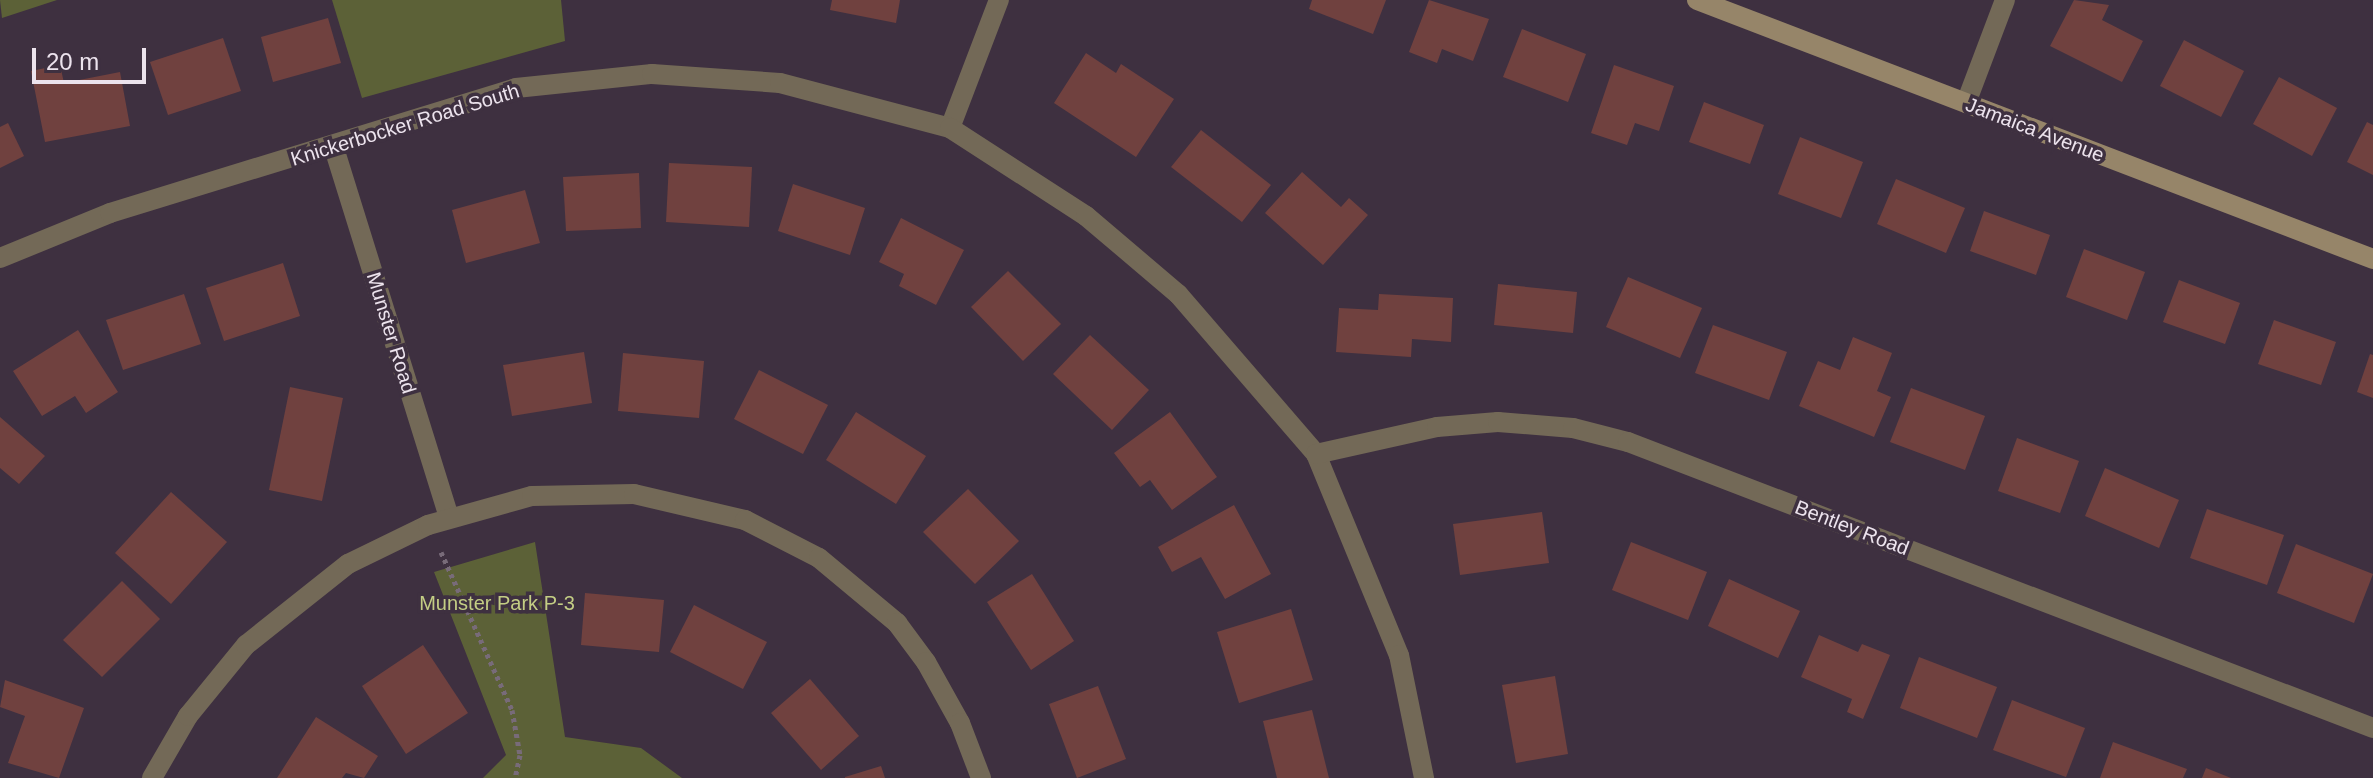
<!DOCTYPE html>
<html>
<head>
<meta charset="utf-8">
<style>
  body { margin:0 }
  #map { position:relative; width:2373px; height:778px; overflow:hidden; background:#3e3040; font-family:Helvetica,sans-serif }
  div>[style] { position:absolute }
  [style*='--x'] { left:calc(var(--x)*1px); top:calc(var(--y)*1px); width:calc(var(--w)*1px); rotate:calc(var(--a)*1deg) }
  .green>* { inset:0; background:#5c6137 }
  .building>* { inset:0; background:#70413f }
  .path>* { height:5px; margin-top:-2.5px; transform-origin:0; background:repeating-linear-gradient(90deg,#786b79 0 4px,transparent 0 8px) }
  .street>* { height:20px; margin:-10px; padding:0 10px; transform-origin:10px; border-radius:10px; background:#736957 }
  .secondary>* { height:20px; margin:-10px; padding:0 10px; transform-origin:10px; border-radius:10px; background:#968569 }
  span { translate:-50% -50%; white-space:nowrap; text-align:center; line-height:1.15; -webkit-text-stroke:7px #3e3040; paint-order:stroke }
  .street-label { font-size:20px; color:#ece3ed }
  .park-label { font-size:20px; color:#c3cd84 }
  .scale { position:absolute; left:32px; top:48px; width:114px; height:36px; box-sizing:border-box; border:4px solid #ece3ed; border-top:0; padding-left:10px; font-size:24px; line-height:28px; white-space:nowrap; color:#ece3ed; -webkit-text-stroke:6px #3e3040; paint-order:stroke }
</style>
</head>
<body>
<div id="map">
  <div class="green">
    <div style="clip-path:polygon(0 0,57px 0,2px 18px)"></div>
    <div style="clip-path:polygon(332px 0,561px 0,565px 41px,362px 98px)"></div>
    <div style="clip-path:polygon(535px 542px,565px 737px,641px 748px,682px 778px,483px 778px,506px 755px,434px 572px)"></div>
  </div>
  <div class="building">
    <div style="clip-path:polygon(832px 0,900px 0,896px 23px,830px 10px)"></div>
    <div style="clip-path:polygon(1312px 0,1386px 0,1373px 34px,1309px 9px)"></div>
    <div style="clip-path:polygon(1429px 0,1489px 19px,1473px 61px,1442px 49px,1437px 63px,1409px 52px)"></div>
    <div style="clip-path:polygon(2074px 0,2109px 5px,2102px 20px,2143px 41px,2122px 82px,2050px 46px)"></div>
    <div style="clip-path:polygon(328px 18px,341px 63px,273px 82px,261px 37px)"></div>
    <div style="clip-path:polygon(1522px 29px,1586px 54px,1568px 102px,1503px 77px)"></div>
    <div style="clip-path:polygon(223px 38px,241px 91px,168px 115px,150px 62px)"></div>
    <div style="clip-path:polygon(2184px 40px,2244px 71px,2221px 117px,2160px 86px)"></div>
    <div style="clip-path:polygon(1086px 53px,1116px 73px,1121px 64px,1174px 99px,1136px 157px,1054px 103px)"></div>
    <div style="clip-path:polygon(60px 65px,64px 83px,120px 72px,130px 126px,45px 142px,31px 71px)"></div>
    <div style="clip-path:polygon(1614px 65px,1674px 86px,1659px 131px,1635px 123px,1627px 145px,1591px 133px)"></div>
    <div style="clip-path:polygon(2279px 77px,2337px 108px,2312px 156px,2253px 124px)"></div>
    <div style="clip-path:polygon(1704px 102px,1764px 125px,1750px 164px,1689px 142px)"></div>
    <div style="clip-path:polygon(2367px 122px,2373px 125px,2373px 175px,2347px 162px)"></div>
    <div style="clip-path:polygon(8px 123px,24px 156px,0 168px,0 127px)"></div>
    <div style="clip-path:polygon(1201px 130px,1271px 185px,1242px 222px,1171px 167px)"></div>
    <div style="clip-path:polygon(1800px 137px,1863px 162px,1841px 218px,1778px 194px)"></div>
    <div style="clip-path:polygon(669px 163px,752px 167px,749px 227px,666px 222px)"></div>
    <div style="clip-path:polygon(1302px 172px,1341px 207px,1349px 198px,1368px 215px,1323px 265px,1265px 213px)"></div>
    <div style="clip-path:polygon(639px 173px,641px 228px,566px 231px,563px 177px)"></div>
    <div style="clip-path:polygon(1896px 179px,1965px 208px,1946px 253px,1877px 224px)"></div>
    <div style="clip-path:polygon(793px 184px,865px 208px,850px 255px,778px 231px)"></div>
    <div style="clip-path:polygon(525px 190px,540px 243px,466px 263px,452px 210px)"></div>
    <div style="clip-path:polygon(1984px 211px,2050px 235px,2036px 275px,1970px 251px)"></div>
    <div style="clip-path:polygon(901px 218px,964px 250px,936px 305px,899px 286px,904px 274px,879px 262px)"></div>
    <div style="clip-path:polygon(2084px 249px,2145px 272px,2127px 320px,2066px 297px)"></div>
    <div style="clip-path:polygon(283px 263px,300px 316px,224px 341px,206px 288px)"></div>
    <div style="clip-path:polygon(1008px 271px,1061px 324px,1023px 361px,971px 307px)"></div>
    <div style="clip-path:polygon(1628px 277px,1702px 308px,1680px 358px,1606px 327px)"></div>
    <div style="clip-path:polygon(2179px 280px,2240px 303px,2225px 344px,2163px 322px)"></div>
    <div style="clip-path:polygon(1498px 284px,1577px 292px,1573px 333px,1494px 325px)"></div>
    <div style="clip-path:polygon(184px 294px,201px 344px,123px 370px,106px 320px)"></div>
    <div style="clip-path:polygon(1379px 294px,1453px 298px,1451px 342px,1412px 339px,1411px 357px,1336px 352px,1339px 308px,1378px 310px)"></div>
    <div style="clip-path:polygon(2274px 320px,2336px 342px,2321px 385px,2258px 364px)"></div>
    <div style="clip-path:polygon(1713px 325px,1787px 352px,1769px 400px,1695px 373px)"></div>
    <div style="clip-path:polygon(78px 330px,118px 392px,86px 413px,75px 396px,42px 416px,13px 371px)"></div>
    <div style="clip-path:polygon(1090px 335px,1149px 390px,1112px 430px,1053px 374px)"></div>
    <div style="clip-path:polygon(1853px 337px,1892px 353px,1877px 391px,1891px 397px,1874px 437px,1799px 406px,1818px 361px,1840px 370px)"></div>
    <div style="clip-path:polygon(584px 352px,592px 403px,512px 416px,503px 365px)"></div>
    <div style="clip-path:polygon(623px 353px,704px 361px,699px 418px,618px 411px)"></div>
    <div style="clip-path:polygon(2370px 354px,2373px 355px,2373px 398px,2357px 392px)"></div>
    <div style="clip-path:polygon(759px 370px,828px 405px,803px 454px,734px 419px)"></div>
    <div style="clip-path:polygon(290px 387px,343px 398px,322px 501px,269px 490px)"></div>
    <div style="clip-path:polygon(1911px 388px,1985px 416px,1965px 470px,1890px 442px)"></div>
    <div style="clip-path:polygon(856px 412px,926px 456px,896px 504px,826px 460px)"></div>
    <div style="clip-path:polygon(1170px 412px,1217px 477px,1172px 510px,1150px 480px,1140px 487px,1114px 453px)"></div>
    <div style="clip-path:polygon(0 417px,45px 456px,19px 484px,0 468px)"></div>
    <div style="clip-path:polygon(2017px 438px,2079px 461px,2060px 513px,1998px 491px)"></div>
    <div style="clip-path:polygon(2105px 468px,2179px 500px,2159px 548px,2085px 516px)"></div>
    <div style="clip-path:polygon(968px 489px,1019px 541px,975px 584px,923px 532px)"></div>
    <div style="clip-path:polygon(171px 492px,227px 542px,171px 604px,115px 553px)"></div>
    <div style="clip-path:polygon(1234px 505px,1271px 574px,1225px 599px,1201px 557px,1172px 572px,1158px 547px)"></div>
    <div style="clip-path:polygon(2207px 509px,2284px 535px,2267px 585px,2190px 558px)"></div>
    <div style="clip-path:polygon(1542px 512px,1549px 563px,1460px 575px,1453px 524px)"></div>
    <div style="clip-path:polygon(1631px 542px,1707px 572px,1688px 620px,1612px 590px)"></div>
    <div style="clip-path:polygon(2296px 544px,2373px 574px,2354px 623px,2277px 593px)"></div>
    <div style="clip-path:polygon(1032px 574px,1074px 641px,1031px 670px,987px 602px)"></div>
    <div style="clip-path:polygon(1729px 579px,1800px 611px,1778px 658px,1708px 626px)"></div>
    <div style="clip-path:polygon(122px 581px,160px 619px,102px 677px,63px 640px)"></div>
    <div style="clip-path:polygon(585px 593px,664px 600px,659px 652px,581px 645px)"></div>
    <div style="clip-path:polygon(694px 605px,767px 642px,743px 689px,670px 652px)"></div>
    <div style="clip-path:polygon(1291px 609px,1313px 680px,1239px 703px,1217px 632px)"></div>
    <div style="clip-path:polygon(1819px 635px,1858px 652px,1862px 644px,1890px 655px,1863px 719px,1847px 712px,1852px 699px,1801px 677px)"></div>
    <div style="clip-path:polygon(423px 645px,468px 713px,406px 754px,362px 686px)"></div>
    <div style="clip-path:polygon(1919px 657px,1997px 687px,1977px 738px,1900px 708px)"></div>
    <div style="clip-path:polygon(1555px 676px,1568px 754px,1516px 763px,1502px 685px)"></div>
    <div style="clip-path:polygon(810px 679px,859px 736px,821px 770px,771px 713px)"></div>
    <div style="clip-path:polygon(5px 680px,84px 708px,59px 778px,8px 763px,25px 716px,0 707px)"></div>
    <div style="clip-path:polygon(1098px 686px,1126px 759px,1077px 778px,1049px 704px)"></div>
    <div style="clip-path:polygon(2012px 700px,2085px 728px,2066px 777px,1993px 750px)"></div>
    <div style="clip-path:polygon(1312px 710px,1329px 778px,1277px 778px,1263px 721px)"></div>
    <div style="clip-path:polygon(316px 717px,378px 756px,364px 778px,346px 773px,342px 778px,277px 778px)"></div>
    <div style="clip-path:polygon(2113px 742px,2187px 769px,2183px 778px,2100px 778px)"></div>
    <div style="clip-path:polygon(881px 766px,885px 778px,845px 778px,845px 777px)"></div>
    <div style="clip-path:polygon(2206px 768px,2231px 778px,2202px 778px)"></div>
  </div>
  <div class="path">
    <div style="--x:441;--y:552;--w:173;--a:65.8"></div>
    <div style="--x:512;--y:710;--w:46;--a:79.9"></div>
    <div style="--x:520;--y:755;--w:24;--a:102"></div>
  </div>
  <div class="street">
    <div style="--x:1966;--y:103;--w:110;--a:-69.3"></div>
    <div style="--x:950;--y:128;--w:137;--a:-69.1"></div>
    <div style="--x:334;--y:148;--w:387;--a:72.7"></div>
    <div style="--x:0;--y:258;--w:119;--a:-22.2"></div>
    <div style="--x:110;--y:213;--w:425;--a:-17.1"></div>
    <div style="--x:516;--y:88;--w:137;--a:-5.9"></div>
    <div style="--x:652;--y:74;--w:128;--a:4"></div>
    <div style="--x:780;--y:83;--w:176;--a:14.8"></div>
    <div style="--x:950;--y:128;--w:162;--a:32.9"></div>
    <div style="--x:1086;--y:216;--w:121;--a:40.3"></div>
    <div style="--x:1178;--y:294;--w:211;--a:49.2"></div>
    <div style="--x:1316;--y:454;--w:217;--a:67.6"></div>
    <div style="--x:1399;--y:655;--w:126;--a:78.5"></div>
    <div style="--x:1316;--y:454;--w:124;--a:-12.6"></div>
    <div style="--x:1437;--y:427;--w:61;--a:-4.7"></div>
    <div style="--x:1498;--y:422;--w:75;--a:4.6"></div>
    <div style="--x:1573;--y:428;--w:57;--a:14.3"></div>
    <div style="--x:1628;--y:442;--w:798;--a:21"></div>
    <div style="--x:152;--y:778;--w:72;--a:-59.9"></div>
    <div style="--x:188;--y:716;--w:92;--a:-50.8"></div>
    <div style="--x:246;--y:645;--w:130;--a:-38.5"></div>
    <div style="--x:348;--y:564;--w:89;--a:-26"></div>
    <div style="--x:428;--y:525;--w:108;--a:-15.6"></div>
    <div style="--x:532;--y:496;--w:102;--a:-1.1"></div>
    <div style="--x:634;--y:494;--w:114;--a:13.2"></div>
    <div style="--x:745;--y:520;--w:83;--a:27.2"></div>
    <div style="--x:819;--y:558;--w:102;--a:39.8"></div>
    <div style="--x:897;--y:623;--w:49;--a:53.4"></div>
    <div style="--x:926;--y:662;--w:70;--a:60.9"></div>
    <div style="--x:960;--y:723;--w:59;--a:69.1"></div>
  </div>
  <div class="secondary">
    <div style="--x:1697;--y:0;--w:724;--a:20.96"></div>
  </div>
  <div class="street-label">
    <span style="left:405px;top:125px;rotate:-17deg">Knickerbocker Road South</span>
    <span style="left:2035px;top:130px;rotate:21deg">Jamaica Avenue</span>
    <span style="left:391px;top:333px;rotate:73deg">Munster Road</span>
    <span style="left:1852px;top:528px;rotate:21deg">Bentley Road</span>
  </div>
  <div class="park-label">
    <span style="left:497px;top:603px">Munster Park P-3</span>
  </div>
  <div class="scale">20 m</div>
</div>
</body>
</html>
